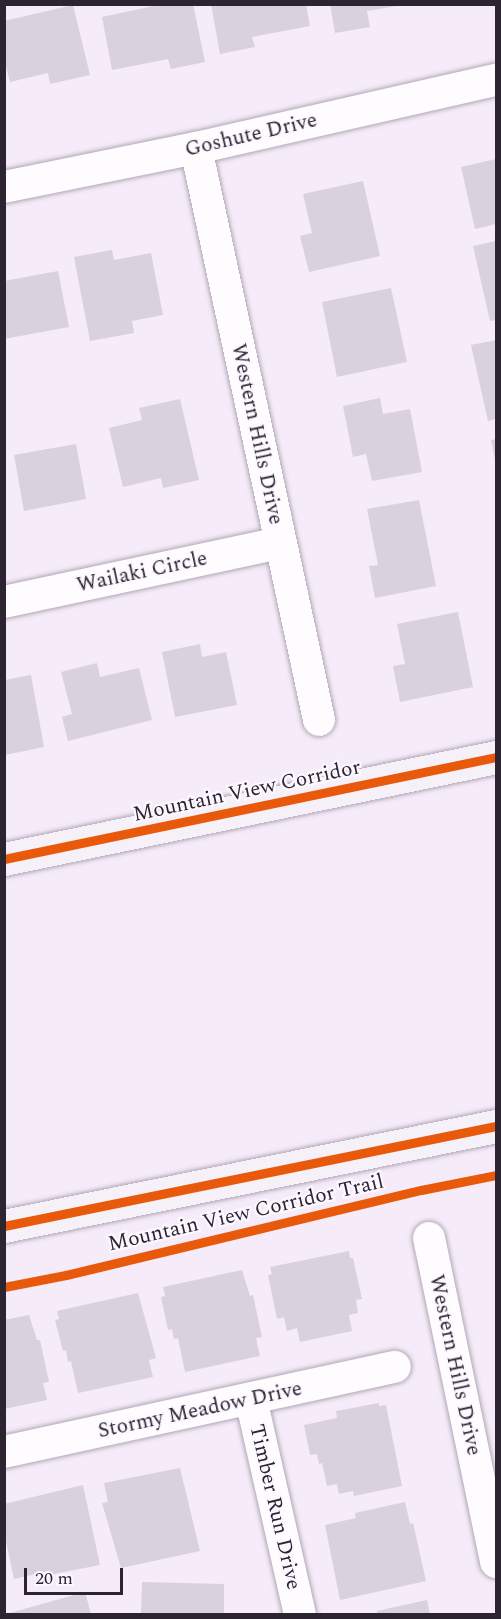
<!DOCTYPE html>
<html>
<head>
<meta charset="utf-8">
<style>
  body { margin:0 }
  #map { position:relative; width:501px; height:1619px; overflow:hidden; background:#f5ebf9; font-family:Spectral,serif }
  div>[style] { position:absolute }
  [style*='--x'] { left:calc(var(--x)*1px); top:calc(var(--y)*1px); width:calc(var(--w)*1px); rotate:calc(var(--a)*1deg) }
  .building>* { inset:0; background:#d9d1dd }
  .roads { filter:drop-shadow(0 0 2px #b1a8b4) drop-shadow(0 0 2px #b1a8b4) }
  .minor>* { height:32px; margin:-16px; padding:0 16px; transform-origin:16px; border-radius:16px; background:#fefcfe }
  .trunk>* { height:33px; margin:-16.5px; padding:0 16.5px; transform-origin:16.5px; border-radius:16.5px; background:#f6f0f8 }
  .cycleway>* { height:9px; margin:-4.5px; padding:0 4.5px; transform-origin:4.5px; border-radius:4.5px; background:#e8590c }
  span { translate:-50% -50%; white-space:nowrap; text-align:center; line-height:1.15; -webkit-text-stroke:4.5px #fdf8ff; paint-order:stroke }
  .street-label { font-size:21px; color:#2c2430 }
  .frame { position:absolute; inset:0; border:6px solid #2c2430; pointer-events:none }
  .scale { position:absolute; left:24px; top:1568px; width:99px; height:27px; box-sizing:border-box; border:3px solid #2c2430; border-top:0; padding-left:8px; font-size:18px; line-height:21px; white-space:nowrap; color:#2c2430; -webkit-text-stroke:4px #fdf8ff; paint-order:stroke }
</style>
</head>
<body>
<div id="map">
  <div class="building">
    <div style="clip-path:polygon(163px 4px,193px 4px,205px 62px,171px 69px,168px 59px,112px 70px,102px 17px)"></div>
    <div style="clip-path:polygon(211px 4px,306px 4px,310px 26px,252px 37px,255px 47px,220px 54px)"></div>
    <div style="clip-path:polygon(330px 4px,397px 4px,397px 6px,367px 11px,370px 27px,335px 33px)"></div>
    <div style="clip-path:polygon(73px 5px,90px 75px,50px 84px,48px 73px,10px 82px,4px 59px,4px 21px)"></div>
    <div style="clip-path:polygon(496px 159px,496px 224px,475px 229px,461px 167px)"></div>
    <div style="clip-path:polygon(363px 181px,380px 256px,309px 272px,300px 236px,312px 233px,303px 194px)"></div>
    <div style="clip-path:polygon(496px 241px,496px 320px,490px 321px,473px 246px)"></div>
    <div style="clip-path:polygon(112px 250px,114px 260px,151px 253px,163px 315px,132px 321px,134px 333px,90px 341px,74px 257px)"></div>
    <div style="clip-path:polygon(58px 271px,69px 327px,4px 339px,4px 281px)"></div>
    <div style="clip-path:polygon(391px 288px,407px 362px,337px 377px,322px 302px)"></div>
    <div style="clip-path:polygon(496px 340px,496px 419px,488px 421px,471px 345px)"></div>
    <div style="clip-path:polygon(380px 398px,383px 414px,410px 409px,422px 472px,372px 481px,366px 454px,353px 457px,343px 406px)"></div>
    <div style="clip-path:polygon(180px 399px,199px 480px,163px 488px,161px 478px,123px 487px,109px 428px,142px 420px,139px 408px)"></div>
    <div style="clip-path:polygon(496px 439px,496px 460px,495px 460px,491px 440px)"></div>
    <div style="clip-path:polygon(76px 444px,86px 499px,24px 511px,14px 455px)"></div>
    <div style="clip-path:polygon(419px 500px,436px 586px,375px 598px,369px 566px,378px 565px,367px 509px)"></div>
    <div style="clip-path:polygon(458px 612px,473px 687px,400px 702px,393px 666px,405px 664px,397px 624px)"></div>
    <div style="clip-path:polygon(200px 644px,202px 657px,226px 652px,237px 705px,175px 717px,162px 652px)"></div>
    <div style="clip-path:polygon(97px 663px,100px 677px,139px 668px,152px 720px,68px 741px,62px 717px,72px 714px,61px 672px)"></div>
    <div style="clip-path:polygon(31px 675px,44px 747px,5px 755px,5px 680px)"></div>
    <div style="clip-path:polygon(349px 1251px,350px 1258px,353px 1258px,362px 1299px,356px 1300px,358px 1313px,349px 1315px,352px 1331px,300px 1342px,297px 1328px,287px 1331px,284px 1317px,277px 1319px,268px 1275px,272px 1274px,270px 1267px)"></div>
    <div style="clip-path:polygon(242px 1270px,250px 1296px,253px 1295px,262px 1337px,256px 1338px,260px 1356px,185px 1372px,178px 1338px,174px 1339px,172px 1329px,168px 1330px,161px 1297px,165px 1296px,163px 1287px)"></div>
    <div style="clip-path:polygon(138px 1293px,156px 1358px,149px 1360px,153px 1377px,78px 1393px,71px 1361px,68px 1362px,66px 1350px,63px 1351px,55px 1320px,59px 1319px,57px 1311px)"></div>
    <div style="clip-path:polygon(29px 1315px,37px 1340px,40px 1340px,49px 1382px,43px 1383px,47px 1400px,4px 1409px,4px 1320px)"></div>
    <div style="clip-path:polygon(379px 1403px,379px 1406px,386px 1405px,402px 1486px,354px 1496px,353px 1491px,339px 1494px,337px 1484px,327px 1486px,322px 1463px,319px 1464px,317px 1454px,310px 1455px,304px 1425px,337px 1418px,336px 1411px)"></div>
    <div style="clip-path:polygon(180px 1468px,200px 1551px,121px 1568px,102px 1503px,108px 1502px,104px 1483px)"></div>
    <div style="clip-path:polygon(83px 1485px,100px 1565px,49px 1575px,49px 1571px,14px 1579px,4px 1532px,4px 1504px)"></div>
    <div style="clip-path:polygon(405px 1502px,410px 1524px,413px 1523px,426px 1581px,340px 1600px,325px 1525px,356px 1518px,355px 1513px)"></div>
    <div style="clip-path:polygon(142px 1582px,224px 1584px,224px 1614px,141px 1614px)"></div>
    <div style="clip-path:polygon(85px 1592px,91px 1614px,6px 1614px)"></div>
    <div style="clip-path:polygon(427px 1600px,430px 1614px,377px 1614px,377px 1611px)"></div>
  </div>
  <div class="roads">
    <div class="minor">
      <div style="--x:196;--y:148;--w:585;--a:77.86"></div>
      <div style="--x:4;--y:187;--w:196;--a:-11.5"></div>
      <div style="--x:196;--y:148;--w:308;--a:-12.8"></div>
      <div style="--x:4;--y:602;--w:282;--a:-12.1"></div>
      <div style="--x:429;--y:1238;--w:331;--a:78.3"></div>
      <div style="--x:251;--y:1399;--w:221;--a:77.2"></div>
      <div style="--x:4;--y:1452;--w:400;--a:-12.3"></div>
    </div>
    <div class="trunk">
      <div style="--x:4;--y:859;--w:502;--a:-11.71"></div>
      <div style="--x:4;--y:1226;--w:502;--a:-11.49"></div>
    </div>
  </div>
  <div class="cycleway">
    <div style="--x:4;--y:859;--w:502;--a:-11.71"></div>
    <div style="--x:4;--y:1226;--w:502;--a:-11.49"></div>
    <div style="--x:4;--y:1287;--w:63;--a:-11"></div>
    <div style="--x:66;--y:1275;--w:365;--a:-13.5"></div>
    <div style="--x:421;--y:1190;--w:76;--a:-11.3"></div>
  </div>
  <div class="street-label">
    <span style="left:251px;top:135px;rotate:-13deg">Goshute Drive</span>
    <span style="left:257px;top:434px;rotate:78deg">Western Hills Drive</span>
    <span style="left:142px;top:572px;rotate:-12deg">Wailaki Circle</span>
    <span style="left:247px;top:791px;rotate:-12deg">Mountain View Corridor</span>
    <span style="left:246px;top:1213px;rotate:-13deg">Mountain View Corridor Trail</span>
    <span style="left:455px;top:1365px;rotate:78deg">Western Hills Drive</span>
    <span style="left:200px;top:1410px;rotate:-12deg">Stormy Meadow Drive</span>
    <span style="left:275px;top:1507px;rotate:77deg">Timber Run Drive</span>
  </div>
  <div class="frame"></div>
  <div class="scale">20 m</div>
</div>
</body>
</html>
